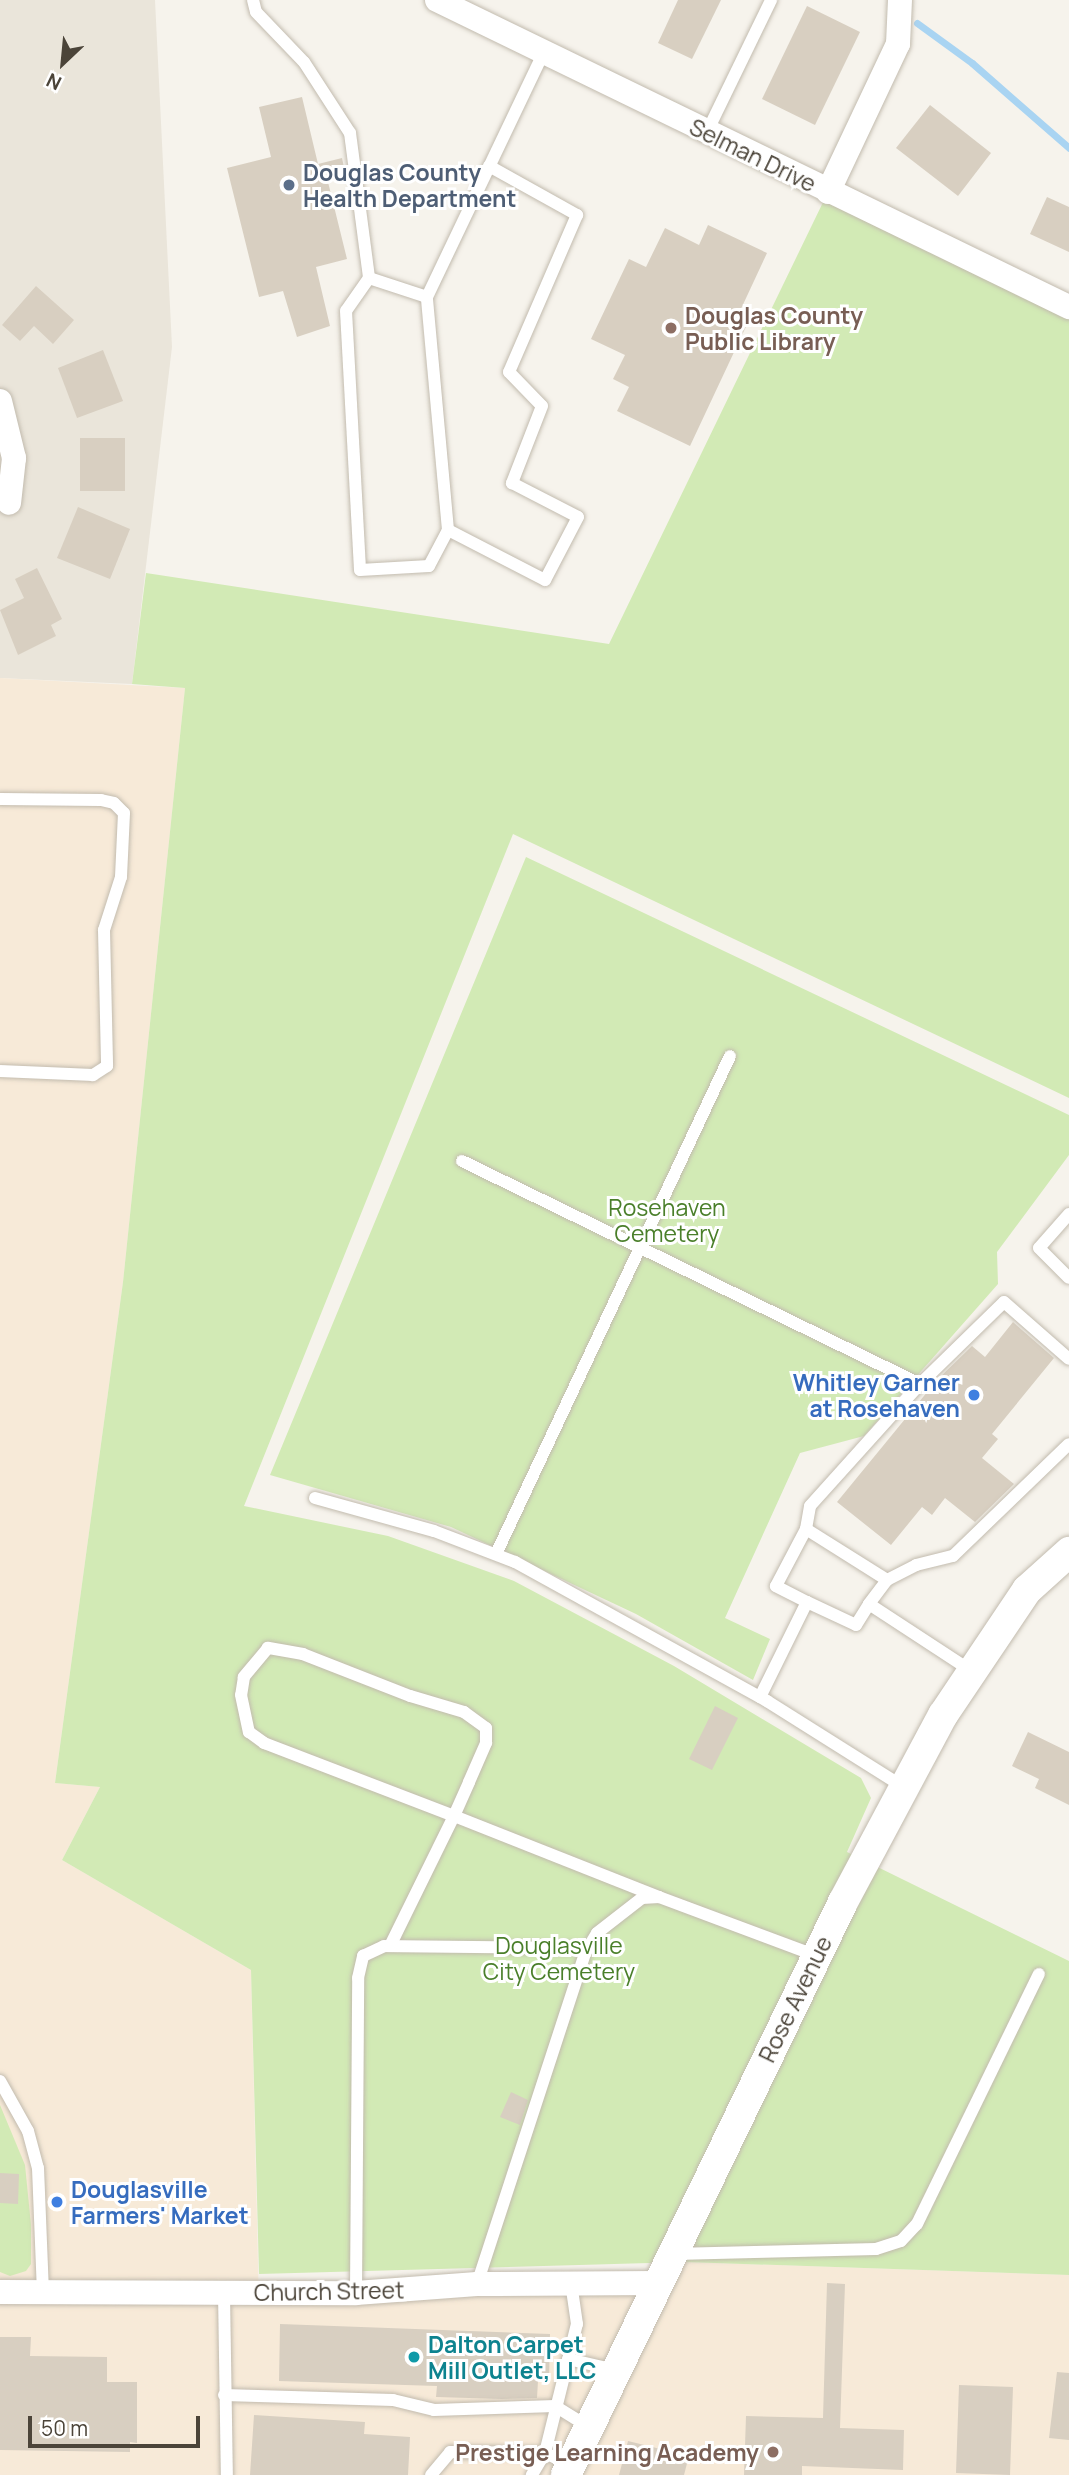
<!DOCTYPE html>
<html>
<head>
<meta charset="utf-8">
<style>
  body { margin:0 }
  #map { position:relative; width:1069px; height:2475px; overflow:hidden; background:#f6f3ec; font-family:Manrope,sans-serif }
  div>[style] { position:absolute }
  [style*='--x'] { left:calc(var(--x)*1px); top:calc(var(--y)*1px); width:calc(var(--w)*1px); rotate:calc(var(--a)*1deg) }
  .residential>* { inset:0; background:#eae5da }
  .commercial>* { inset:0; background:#f7ead8 }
  .green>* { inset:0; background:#d2eab5 }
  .stream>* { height:7px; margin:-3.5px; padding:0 3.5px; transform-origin:3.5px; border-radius:3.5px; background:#a9d4f2 }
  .building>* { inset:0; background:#d8cfc1 }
  .roads { filter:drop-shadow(0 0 2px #c2bbae) drop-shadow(0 0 2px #c2bbae) }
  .service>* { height:12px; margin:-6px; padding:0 6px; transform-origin:6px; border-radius:6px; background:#fff }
  .minor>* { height:24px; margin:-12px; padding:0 12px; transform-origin:12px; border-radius:12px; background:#fff }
  .tertiary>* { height:30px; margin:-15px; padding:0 15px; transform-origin:15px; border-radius:15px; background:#fff }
  .dots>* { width:19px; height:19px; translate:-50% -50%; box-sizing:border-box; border:4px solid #fff; border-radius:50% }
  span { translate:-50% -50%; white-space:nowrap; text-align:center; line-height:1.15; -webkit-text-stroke:6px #fff; paint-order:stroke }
  .street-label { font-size:23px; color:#4b4439 }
  .service-label { font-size:23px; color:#4e5e75; font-weight:700 }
  .left { translate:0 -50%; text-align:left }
  .education-label { font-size:23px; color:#785e54; font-weight:700 }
  .right { translate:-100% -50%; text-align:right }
  .park-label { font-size:23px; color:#4a7f2a }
  .shop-label { font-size:23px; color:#366cbe; font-weight:700 }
  .culture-label { font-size:23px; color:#0d838f; font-weight:700 }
  .north { position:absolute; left:28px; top:28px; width:70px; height:70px; -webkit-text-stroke:5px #fff; paint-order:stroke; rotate:206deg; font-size:19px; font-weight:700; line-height:28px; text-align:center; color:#4b4439 }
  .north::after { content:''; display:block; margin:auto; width:24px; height:32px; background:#4b4439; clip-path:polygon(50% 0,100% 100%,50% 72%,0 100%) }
  .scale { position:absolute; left:28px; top:2416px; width:172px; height:32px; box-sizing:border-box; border:4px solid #4b4439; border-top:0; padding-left:9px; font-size:21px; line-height:24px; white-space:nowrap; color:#4b4439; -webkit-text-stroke:5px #fff; paint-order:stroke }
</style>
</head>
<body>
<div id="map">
  <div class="residential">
    <div style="clip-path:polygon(0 0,155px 0,172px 347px,132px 684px,0 678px)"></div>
  </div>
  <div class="commercial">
    <div style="clip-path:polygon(0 678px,185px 688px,123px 1282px,55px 1783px,100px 1787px,62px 1860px,251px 1970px,259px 2305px,357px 2285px,657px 2283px,685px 2262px,1069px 2275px,1069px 2475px,0 2475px)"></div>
  </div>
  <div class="green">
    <div style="clip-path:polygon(828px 192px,1069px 307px,1069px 1098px,513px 834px,244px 1506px,388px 1536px,514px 1581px,674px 1666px,861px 1778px,871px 1798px,847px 1852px,1069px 1961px,1069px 2275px,685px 2262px,259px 2274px,251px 1970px,62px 1860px,100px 1787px,55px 1783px,123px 1282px,185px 688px,132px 684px,146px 573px,609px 644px)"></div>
    <div style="clip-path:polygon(526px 857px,1069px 1115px,1069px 1155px,997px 1252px,998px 1284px,864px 1436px,800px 1453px,725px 1618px,770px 1639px,753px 1680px,636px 1614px,451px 1527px,270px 1475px)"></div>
    <div style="clip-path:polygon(0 2105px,25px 2165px,31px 2225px,31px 2264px,26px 2271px,10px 2276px,0 2272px)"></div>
  </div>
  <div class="stream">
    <div style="--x:917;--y:23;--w:68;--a:36"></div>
    <div style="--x:972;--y:63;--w:129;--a:41.2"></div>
  </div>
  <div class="building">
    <div style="clip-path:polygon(678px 0,721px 0,692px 59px,658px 43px)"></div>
    <div style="clip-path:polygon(807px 6px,860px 32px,815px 125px,762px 99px)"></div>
    <div style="clip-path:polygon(302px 97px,318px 164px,342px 158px,346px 177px,328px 182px,347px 259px,316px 267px,330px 326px,297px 337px,283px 291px,259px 297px,227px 168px,271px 157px,259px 107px)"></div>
    <div style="clip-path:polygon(930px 105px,991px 153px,958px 196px,896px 148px)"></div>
    <div style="clip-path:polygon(1047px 197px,1069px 207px,1069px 252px,1030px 234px)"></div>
    <div style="clip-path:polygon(708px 225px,767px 253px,740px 311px,751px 316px,690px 446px,617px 411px,629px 387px,613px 379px,625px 355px,591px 339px,629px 259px,646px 267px,665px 228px,699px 245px)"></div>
    <div style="clip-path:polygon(36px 286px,74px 320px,53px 344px,34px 326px,20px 341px,2px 325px)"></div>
    <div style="clip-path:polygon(103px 350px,123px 401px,77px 418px,58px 368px)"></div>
    <div style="clip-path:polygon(80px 438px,125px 438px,125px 491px,80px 491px)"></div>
    <div style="clip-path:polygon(78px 507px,130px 529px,110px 579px,57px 558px)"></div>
    <div style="clip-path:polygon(37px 568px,62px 619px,51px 625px,56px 636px,18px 655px,0 610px,24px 598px,15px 579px)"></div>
    <div style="clip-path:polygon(1013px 1322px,1054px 1358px,992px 1434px,998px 1439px,982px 1458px,1014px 1484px,975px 1522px,945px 1498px,932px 1515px,922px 1507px,891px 1545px,837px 1502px,937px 1380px,972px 1346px,985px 1357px)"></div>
    <div style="clip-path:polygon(715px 1706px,738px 1718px,712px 1770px,689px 1759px)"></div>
    <div style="clip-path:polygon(1028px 1732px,1069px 1752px,1069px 1805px,1035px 1788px,1039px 1779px,1012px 1766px)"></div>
    <div style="clip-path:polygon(511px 2092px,528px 2100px,520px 2125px,500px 2117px)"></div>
    <div style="clip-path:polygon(0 2173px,19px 2174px,18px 2204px,0 2203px)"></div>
    <div style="clip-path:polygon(827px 2283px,845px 2284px,840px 2428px,904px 2430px,903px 2470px,802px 2466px,802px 2475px,744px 2475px,746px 2416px,823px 2418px)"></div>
    <div style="clip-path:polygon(280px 2324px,550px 2334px,549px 2381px,538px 2381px,537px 2398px,502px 2399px,436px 2397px,437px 2386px,279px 2381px)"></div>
    <div style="clip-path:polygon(0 2337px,31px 2337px,30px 2356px,107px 2357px,107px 2382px,137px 2382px,137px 2443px,130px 2442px,130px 2452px,0 2450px)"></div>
    <div style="clip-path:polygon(1057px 2372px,1069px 2373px,1069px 2440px,1049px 2438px)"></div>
    <div style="clip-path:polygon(959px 2385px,1013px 2387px,1010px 2475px,956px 2473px)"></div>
    <div style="clip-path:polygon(254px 2415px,365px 2422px,364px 2434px,410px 2437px,408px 2475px,250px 2475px)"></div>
    <div style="clip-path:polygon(628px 2441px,689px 2456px,684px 2475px,619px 2475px)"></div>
  </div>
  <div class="roads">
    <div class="service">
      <div style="--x:253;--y:0;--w:12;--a:76"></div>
      <div style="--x:256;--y:12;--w:69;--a:46.2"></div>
      <div style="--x:304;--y:62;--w:85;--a:57.1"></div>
      <div style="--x:350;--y:133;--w:146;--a:82.5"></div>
      <div style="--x:707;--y:132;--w:147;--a:-64.1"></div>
      <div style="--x:489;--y:166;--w:101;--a:29.1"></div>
      <div style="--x:577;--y:215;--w:171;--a:113.4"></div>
      <div style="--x:509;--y:372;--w:47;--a:45.9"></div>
      <div style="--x:542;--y:406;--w:83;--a:111.3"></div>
      <div style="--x:512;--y:483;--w:74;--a:27.3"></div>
      <div style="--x:578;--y:517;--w:71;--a:117.6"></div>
      <div style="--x:545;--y:580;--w:109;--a:-152.7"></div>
      <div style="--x:448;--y:530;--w:234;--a:-95.2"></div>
      <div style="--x:427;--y:297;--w:272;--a:-64.5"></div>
      <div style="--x:427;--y:297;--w:61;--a:-161.9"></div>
      <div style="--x:369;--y:278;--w:40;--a:124.9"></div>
      <div style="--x:346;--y:311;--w:259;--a:86.9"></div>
      <div style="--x:360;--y:570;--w:69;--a:-3.3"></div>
      <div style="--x:429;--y:566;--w:41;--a:-62.2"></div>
      <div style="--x:0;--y:799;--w:101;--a:0.6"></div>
      <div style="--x:101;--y:800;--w:13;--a:13"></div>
      <div style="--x:114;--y:803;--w:14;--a:45"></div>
      <div style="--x:124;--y:813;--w:64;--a:92.7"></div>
      <div style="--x:121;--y:877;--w:56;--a:107.8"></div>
      <div style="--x:104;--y:930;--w:136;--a:88.7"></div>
      <div style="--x:107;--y:1066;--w:17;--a:147"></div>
      <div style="--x:93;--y:1075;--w:93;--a:-177.5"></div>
      <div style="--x:462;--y:1161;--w:509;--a:25.96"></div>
      <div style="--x:1069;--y:1214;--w:45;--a:131.4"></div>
      <div style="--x:1039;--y:1248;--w:42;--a:45"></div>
      <div style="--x:315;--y:1498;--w:123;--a:15.5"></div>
      <div style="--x:434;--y:1531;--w:87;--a:20.9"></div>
      <div style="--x:515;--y:1562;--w:288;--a:28.9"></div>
      <div style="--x:767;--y:1701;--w:163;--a:32.2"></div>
      <div style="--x:806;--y:1529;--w:23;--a:-80"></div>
      <div style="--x:810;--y:1506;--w:164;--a:-48"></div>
      <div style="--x:920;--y:1384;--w:117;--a:-44.3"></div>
      <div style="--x:1004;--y:1302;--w:86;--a:41.2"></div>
      <div style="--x:496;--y:1554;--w:550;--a:-64.83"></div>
      <div style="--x:887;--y:1580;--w:33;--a:-27"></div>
      <div style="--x:916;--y:1565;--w:38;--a:-14"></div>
      <div style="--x:953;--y:1556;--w:161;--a:-44"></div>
      <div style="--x:807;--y:1602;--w:35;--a:-153"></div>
      <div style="--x:776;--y:1586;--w:64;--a:-62.2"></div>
      <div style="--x:806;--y:1529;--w:96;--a:32.2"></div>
      <div style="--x:887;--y:1580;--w:30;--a:127"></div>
      <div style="--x:760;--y:1697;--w:106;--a:-63.7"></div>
      <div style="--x:807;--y:1602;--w:54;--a:25.1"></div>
      <div style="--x:856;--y:1625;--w:25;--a:-58"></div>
      <div style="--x:869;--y:1604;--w:121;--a:33.2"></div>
      <div style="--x:390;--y:1946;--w:145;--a:-63.8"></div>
      <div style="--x:454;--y:1816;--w:37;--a:-66"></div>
      <div style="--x:469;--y:1782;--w:43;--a:-66.4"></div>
      <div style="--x:486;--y:1743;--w:15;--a:-90"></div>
      <div style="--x:486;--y:1728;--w:27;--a:-144"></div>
      <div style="--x:464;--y:1712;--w:56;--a:-163.5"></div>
      <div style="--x:410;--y:1696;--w:115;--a:-158.6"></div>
      <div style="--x:303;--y:1654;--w:36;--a:-170"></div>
      <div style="--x:268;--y:1648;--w:38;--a:130"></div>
      <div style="--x:244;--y:1677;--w:18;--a:99"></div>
      <div style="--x:241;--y:1695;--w:38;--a:78"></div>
      <div style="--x:249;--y:1732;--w:19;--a:36"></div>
      <div style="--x:264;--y:1743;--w:204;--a:21"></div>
      <div style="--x:454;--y:1816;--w:220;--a:21.6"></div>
      <div style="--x:0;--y:2081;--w:57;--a:60.8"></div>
      <div style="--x:28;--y:2131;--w:38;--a:75"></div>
      <div style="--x:38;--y:2168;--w:125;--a:87.7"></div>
      <div style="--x:674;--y:2254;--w:202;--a:-1.4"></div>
      <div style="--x:876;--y:2249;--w:26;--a:-18"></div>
      <div style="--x:901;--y:2241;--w:23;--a:-47"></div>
      <div style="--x:917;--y:2224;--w:278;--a:-64"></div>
      <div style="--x:477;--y:2284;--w:348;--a:-71.9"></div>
      <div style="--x:585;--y:1953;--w:23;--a:-59"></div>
      <div style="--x:597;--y:1933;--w:57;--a:-37.9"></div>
      <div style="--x:642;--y:1898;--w:17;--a:-3"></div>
      <div style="--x:659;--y:1897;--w:169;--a:20.5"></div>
      <div style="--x:224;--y:2293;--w:182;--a:89.1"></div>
      <div style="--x:356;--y:2293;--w:315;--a:-89.6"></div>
      <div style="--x:358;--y:1978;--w:23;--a:-77"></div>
      <div style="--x:363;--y:1956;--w:23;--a:-25"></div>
      <div style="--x:384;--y:1946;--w:204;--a:0.6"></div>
      <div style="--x:568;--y:2359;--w:48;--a:13.2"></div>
      <div style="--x:224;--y:2395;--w:169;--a:1.7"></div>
      <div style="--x:393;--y:2400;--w:42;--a:13.7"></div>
      <div style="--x:434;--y:2410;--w:121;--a:-1.9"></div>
      <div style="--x:555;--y:2406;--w:40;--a:32"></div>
      <div style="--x:570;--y:2465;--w:28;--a:-154"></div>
      <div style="--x:545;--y:2453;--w:133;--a:-76.1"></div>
      <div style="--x:577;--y:2324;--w:41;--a:-98.3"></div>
      <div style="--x:431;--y:2475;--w:30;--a:-50"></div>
      <div style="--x:450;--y:2452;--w:95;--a:0.6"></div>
      <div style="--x:545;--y:2453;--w:26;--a:121"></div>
    </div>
    <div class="minor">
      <div style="--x:437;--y:0;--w:703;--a:25.91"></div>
      <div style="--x:828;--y:192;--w:164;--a:-64.7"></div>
      <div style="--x:898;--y:44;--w:44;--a:-87.4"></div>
      <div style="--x:0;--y:401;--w:59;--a:76.2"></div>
      <div style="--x:14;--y:458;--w:45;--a:96.3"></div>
      <div style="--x:0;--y:2292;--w:356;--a:0.2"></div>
      <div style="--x:356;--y:2293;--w:121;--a:-4.3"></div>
      <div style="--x:477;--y:2284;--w:180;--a:-0.3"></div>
    </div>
    <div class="tertiary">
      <div style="--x:566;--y:2475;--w:636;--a:-64.2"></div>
      <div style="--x:843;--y:1902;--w:212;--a:-61.9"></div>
      <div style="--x:943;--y:1715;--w:151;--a:-56.1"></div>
      <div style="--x:1027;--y:1590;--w:57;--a:-42.1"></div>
    </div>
  </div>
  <div class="dots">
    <div style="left:289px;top:185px;background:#5c6f8a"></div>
    <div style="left:671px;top:328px;background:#8d6e63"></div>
    <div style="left:974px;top:1395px;background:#3f7fe0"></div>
    <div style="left:57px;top:2202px;background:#3f7fe0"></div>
    <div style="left:414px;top:2357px;background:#0f9aa8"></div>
    <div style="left:773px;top:2452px;background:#8d6e63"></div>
  </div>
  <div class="street-label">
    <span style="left:753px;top:155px;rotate:26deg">Selman Drive</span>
    <span style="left:795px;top:1999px;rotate:-64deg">Rose Avenue</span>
    <span style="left:329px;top:2291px;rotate:-1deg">Church Street</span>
  </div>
  <div class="service-label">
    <span class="left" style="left:303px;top:185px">Douglas County<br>Health Department</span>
  </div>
  <div class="education-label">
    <span class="left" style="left:685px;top:328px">Douglas County<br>Public Library</span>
    <span class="right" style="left:759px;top:2452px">Prestige Learning Academy</span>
  </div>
  <div class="park-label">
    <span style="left:667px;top:1220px">Rosehaven<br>Cemetery</span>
    <span style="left:559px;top:1958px">Douglasville<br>City Cemetery</span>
  </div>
  <div class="shop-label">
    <span class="right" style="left:960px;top:1395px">Whitley Garner<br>at Rosehaven</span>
    <span class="left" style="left:71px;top:2202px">Douglasville<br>Farmers' Market</span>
  </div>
  <div class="culture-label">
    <span class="left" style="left:428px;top:2357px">Dalton Carpet<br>Mill Outlet, LLC</span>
  </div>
  <div class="north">N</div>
  <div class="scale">50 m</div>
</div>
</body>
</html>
